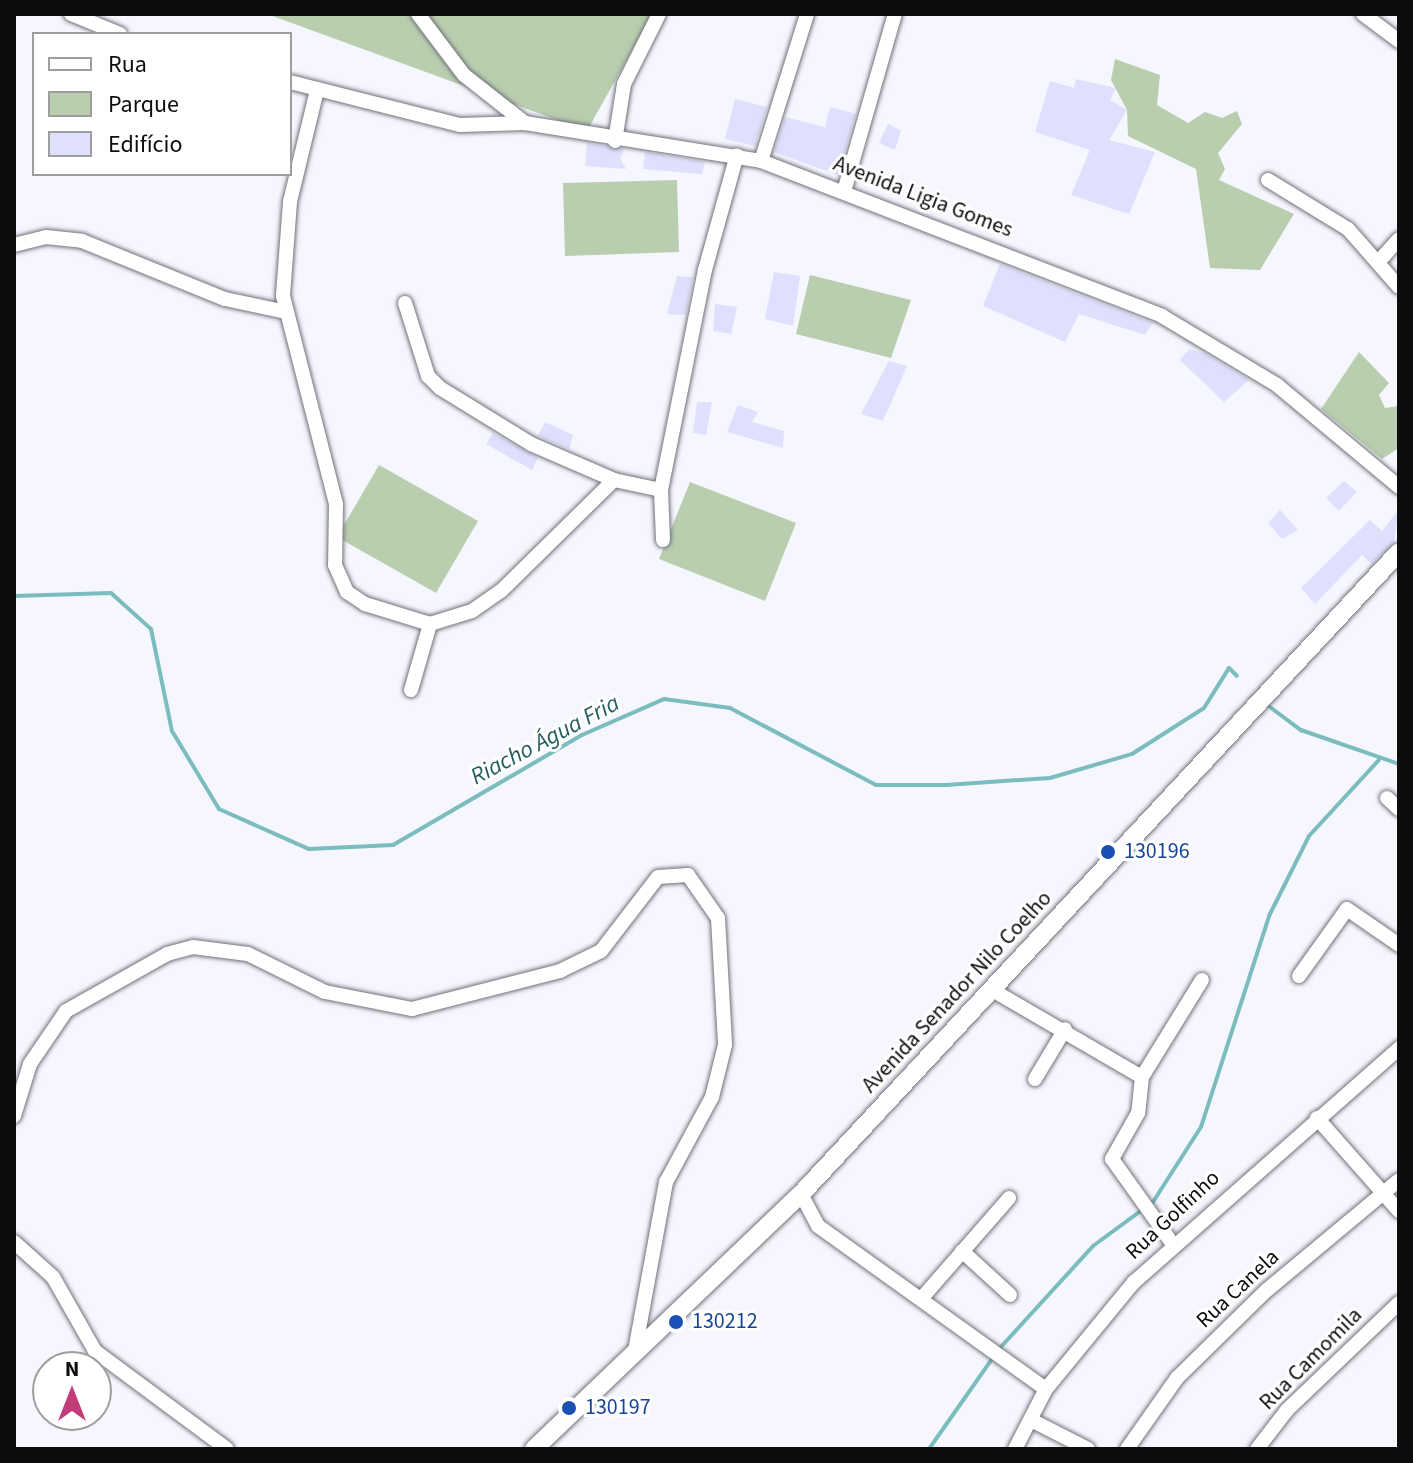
<!DOCTYPE html>
<html>
<head>
<meta charset="utf-8">
<style>
  body { margin:0 }
  #map { position:relative; width:1413px; height:1463px; overflow:hidden; background:#f6f6ff; font-family:"Source Sans 3",sans-serif }
  div>[style] { position:absolute }
  [style*='--x'] { left:calc(var(--x)*1px); top:calc(var(--y)*1px); width:calc(var(--w)*1px); rotate:calc(var(--a)*1deg) }
  .green>* { inset:0; background:#b9ceaf }
  .stream>* { height:4px; margin:-2px; padding:0 2px; transform-origin:2px; border-radius:2px; background:#7bbcbf }
  .building>* { inset:0; background:#dfe0fe }
  .roads { filter:drop-shadow(0 0 2px #717279) drop-shadow(0 0 2px #717279) }
  .minor>* { height:14px; margin:-7px; padding:0 7px; transform-origin:7px; border-radius:7px; background:#fff }
  .major>* { height:18px; margin:-9px; padding:0 9px; transform-origin:9px; border-radius:9px; background:#fff }
  .dots>* { width:22px; height:22px; translate:-50% -50%; box-sizing:border-box; border:4px solid #fff; border-radius:50% }
  span { translate:-50% -50%; white-space:nowrap; text-align:center; line-height:1.15; -webkit-text-stroke:6px #fff; paint-order:stroke }
  .street-label { font-size:22px; color:#0d0d10 }
  .transit-label { font-size:22px; color:#164399 }
  .left { translate:0 -50%; text-align:left }
  .water-label { font-size:24px; color:#255c5e; font-style:italic }
  .frame { position:absolute; inset:0; border:16px solid #0d0d10; pointer-events:none }
  .legend { position:absolute; left:32px; top:32px; width:260px; height:144px; box-sizing:border-box; background:#fff; border:2px solid #9e9e9f; margin:0; padding:10px 14px; list-style:none; font-size:24px; color:#0d0d10 }
  .legend li { display:flex; align-items:center; gap:16px; height:40px }
  .legend b { width:40px; border:2px solid #9e9e9f }
  .north { position:absolute; left:32px; top:1351px; width:80px; height:80px; box-sizing:border-box; background:#fff; border:2px solid #9e9e9f; border-radius:50%; rotate:0deg; font-size:22px; font-weight:700; line-height:32px; text-align:center; color:#0d0d10 }
  .north::after { content:''; display:block; margin:auto; width:28px; height:36px; background:#c33c7a; clip-path:polygon(50% 0,100% 100%,50% 72%,0 100%) }
</style>
</head>
<body>
<div id="map">
  <div class="green">
    <div style="clip-path:polygon(267px 14px,652px 14px,587px 131px)"></div>
    <div style="clip-path:polygon(1115px 59px,1160px 75px,1157px 105px,1188px 123px,1205px 112px,1222px 118px,1237px 111px,1242px 124px,1218px 153px,1225px 169px,1219px 180px,1294px 214px,1260px 270px,1210px 268px,1196px 169px,1128px 136px,1127px 110px,1111px 80px)"></div>
    <div style="clip-path:polygon(677px 180px,679px 252px,565px 256px,563px 183px)"></div>
    <div style="clip-path:polygon(810px 275px,911px 300px,891px 358px,796px 334px)"></div>
    <div style="clip-path:polygon(1359px 352px,1389px 383px,1379px 395px,1385px 408px,1399px 406px,1399px 448px,1382px 459px,1321px 409px)"></div>
    <div style="clip-path:polygon(379px 465px,478px 521px,436px 593px,337px 537px)"></div>
    <div style="clip-path:polygon(690px 482px,796px 523px,765px 601px,659px 559px)"></div>
  </div>
  <div class="stream">
    <div style="--x:14;--y:596;--w:97;--a:-1.8"></div>
    <div style="--x:111;--y:593;--w:54;--a:42"></div>
    <div style="--x:151;--y:629;--w:104;--a:78.4"></div>
    <div style="--x:172;--y:731;--w:91;--a:58.9"></div>
    <div style="--x:219;--y:809;--w:98;--a:24"></div>
    <div style="--x:309;--y:849;--w:84;--a:-2.7"></div>
    <div style="--x:393;--y:845;--w:219;--a:-30.2"></div>
    <div style="--x:582;--y:735;--w:90;--a:-23.7"></div>
    <div style="--x:664;--y:699;--w:67;--a:7.8"></div>
    <div style="--x:730;--y:708;--w:165;--a:27.8"></div>
    <div style="--x:876;--y:785;--w:70;--a:0"></div>
    <div style="--x:946;--y:785;--w:104;--a:-3.9"></div>
    <div style="--x:1050;--y:778;--w:85;--a:-16.3"></div>
    <div style="--x:1132;--y:754;--w:85;--a:-32.6"></div>
    <div style="--x:1204;--y:708;--w:47;--a:-58"></div>
    <div style="--x:1229;--y:668;--w:11;--a:45"></div>
    <div style="--x:1270;--y:707;--w:39;--a:37"></div>
    <div style="--x:1301;--y:730;--w:104;--a:19.1"></div>
    <div style="--x:999;--y:1349;--w:139;--a:-47.6"></div>
    <div style="--x:1093;--y:1246;--w:74;--a:-36.3"></div>
    <div style="--x:1153;--y:1202;--w:89;--a:-57.4"></div>
    <div style="--x:1201;--y:1127;--w:224;--a:-72.1"></div>
    <div style="--x:1270;--y:914;--w:87;--a:-63.4"></div>
    <div style="--x:1309;--y:836;--w:103;--a:-47.4"></div>
    <div style="--x:929;--y:1449;--w:113;--a:-55"></div>
  </div>
  <div class="building">
    <div style="clip-path:polygon(1076px 79px,1116px 88px,1110px 100px,1127px 110px,1109px 140px,1155px 152px,1129px 214px,1071px 195px,1090px 150px,1035px 132px,1050px 81px,1074px 88px)"></div>
    <div style="clip-path:polygon(735px 99px,767px 107px,755px 146px,725px 139px)"></div>
    <div style="clip-path:polygon(830px 107px,856px 114px,838px 175px,774px 152px,785px 117px,825px 127px)"></div>
    <div style="clip-path:polygon(888px 124px,901px 131px,895px 150px,879px 143px)"></div>
    <div style="clip-path:polygon(587px 143px,625px 149px,620px 158px,626px 169px,585px 166px)"></div>
    <div style="clip-path:polygon(645px 152px,705px 162px,702px 174px,643px 169px)"></div>
    <div style="clip-path:polygon(1000px 264px,1153px 323px,1145px 335px,1079px 314px,1065px 342px,983px 306px)"></div>
    <div style="clip-path:polygon(774px 272px,800px 276px,793px 326px,765px 319px)"></div>
    <div style="clip-path:polygon(677px 276px,693px 277px,686px 315px,667px 314px)"></div>
    <div style="clip-path:polygon(715px 304px,737px 307px,731px 334px,713px 331px)"></div>
    <div style="clip-path:polygon(1189px 349px,1204px 353px,1249px 380px,1224px 402px,1180px 360px)"></div>
    <div style="clip-path:polygon(889px 361px,907px 366px,883px 421px,861px 414px)"></div>
    <div style="clip-path:polygon(697px 402px,712px 402px,706px 435px,693px 433px)"></div>
    <div style="clip-path:polygon(738px 405px,758px 412px,752px 422px,784px 431px,783px 448px,727px 432px)"></div>
    <div style="clip-path:polygon(545px 422px,573px 435px,569px 449px,538px 436px)"></div>
    <div style="clip-path:polygon(493px 433px,538px 458px,532px 470px,486px 444px)"></div>
    <div style="clip-path:polygon(1344px 481px,1357px 492px,1339px 511px,1326px 498px)"></div>
    <div style="clip-path:polygon(1399px 509px,1394px 542px,1372px 564px,1362px 555px,1315px 604px,1301px 588px,1370px 520px,1382px 531px)"></div>
    <div style="clip-path:polygon(1280px 510px,1298px 530px,1282px 539px,1268px 523px)"></div>
  </div>
  <div class="roads">
    <div class="minor">
      <div style="--x:71;--y:14;--w:53;--a:22.2"></div>
      <div style="--x:418;--y:14;--w:76;--a:53"></div>
      <div style="--x:464;--y:75;--w:78;--a:38.2"></div>
      <div style="--x:525;--y:123;--w:239;--a:9.1"></div>
      <div style="--x:761;--y:161;--w:430;--a:21.1"></div>
      <div style="--x:1162;--y:316;--w:134;--a:31"></div>
      <div style="--x:1277;--y:385;--w:159;--a:39.9"></div>
      <div style="--x:1363;--y:14;--w:45;--a:36.9"></div>
      <div style="--x:290;--y:82;--w:175;--a:14.2"></div>
      <div style="--x:460;--y:125;--w:65;--a:-1.8"></div>
      <div style="--x:317;--y:90;--w:115;--a:103.6"></div>
      <div style="--x:290;--y:202;--w:94;--a:94.3"></div>
      <div style="--x:283;--y:296;--w:215;--a:75.7"></div>
      <div style="--x:336;--y:504;--w:61;--a:90.9"></div>
      <div style="--x:335;--y:565;--w:30;--a:66"></div>
      <div style="--x:347;--y:592;--w:22;--a:34"></div>
      <div style="--x:365;--y:604;--w:68;--a:17.1"></div>
      <div style="--x:615;--y:141;--w:58;--a:-81"></div>
      <div style="--x:624;--y:84;--w:78;--a:-63.4"></div>
      <div style="--x:761;--y:161;--w:154;--a:-72.6"></div>
      <div style="--x:1268;--y:180;--w:94;--a:31.5"></div>
      <div style="--x:1348;--y:229;--w:77;--a:48.7"></div>
      <div style="--x:845;--y:188;--w:181;--a:-74"></div>
      <div style="--x:14;--y:245;--w:33;--a:-14"></div>
      <div style="--x:46;--y:237;--w:36;--a:6"></div>
      <div style="--x:82;--y:241;--w:154;--a:22.1"></div>
      <div style="--x:225;--y:299;--w:62;--a:12"></div>
      <div style="--x:1380;--y:260;--w:28;--a:-48"></div>
      <div style="--x:405;--y:303;--w:77;--a:72.5"></div>
      <div style="--x:428;--y:376;--w:17;--a:45"></div>
      <div style="--x:440;--y:388;--w:107;--a:31.6"></div>
      <div style="--x:531;--y:444;--w:90;--a:23.4"></div>
      <div style="--x:614;--y:480;--w:48;--a:12"></div>
      <div style="--x:663;--y:540;--w:50;--a:-92.3"></div>
      <div style="--x:661;--y:490;--w:224;--a:-78.7"></div>
      <div style="--x:705;--y:270;--w:119;--a:-74.5"></div>
      <div style="--x:411;--y:690;--w:69;--a:-73.9"></div>
      <div style="--x:430;--y:624;--w:44;--a:-17.2"></div>
      <div style="--x:472;--y:611;--w:35;--a:-35"></div>
      <div style="--x:501;--y:591;--w:158;--a:-44.5"></div>
      <div style="--x:1387;--y:798;--w:16;--a:43"></div>
      <div style="--x:1299;--y:976;--w:82;--a:-54.4"></div>
      <div style="--x:1347;--y:909;--w:63;--a:34.7"></div>
      <div style="--x:994;--y:991;--w:171;--a:30.2"></div>
      <div style="--x:1142;--y:1077;--w:114;--a:-58.3"></div>
      <div style="--x:1142;--y:1077;--w:36;--a:96"></div>
      <div style="--x:1138;--y:1113;--w:53;--a:119.5"></div>
      <div style="--x:1112;--y:1159;--w:103;--a:54.5"></div>
      <div style="--x:1035;--y:1079;--w:58;--a:-59"></div>
      <div style="--x:14;--y:1116;--w:54;--a:-72.9"></div>
      <div style="--x:30;--y:1064;--w:64;--a:-55.8"></div>
      <div style="--x:66;--y:1011;--w:116;--a:-29.4"></div>
      <div style="--x:167;--y:954;--w:27;--a:-15"></div>
      <div style="--x:193;--y:947;--w:55;--a:7.3"></div>
      <div style="--x:248;--y:954;--w:86;--a:26.3"></div>
      <div style="--x:325;--y:992;--w:89;--a:11.1"></div>
      <div style="--x:412;--y:1009;--w:153;--a:-14.4"></div>
      <div style="--x:560;--y:971;--w:46;--a:-26"></div>
      <div style="--x:601;--y:951;--w:93;--a:-52.4"></div>
      <div style="--x:658;--y:877;--w:30;--a:-4"></div>
      <div style="--x:688;--y:875;--w:52;--a:55.1"></div>
      <div style="--x:718;--y:918;--w:127;--a:86.8"></div>
      <div style="--x:725;--y:1045;--w:54;--a:104"></div>
      <div style="--x:712;--y:1097;--w:97;--a:118.4"></div>
      <div style="--x:666;--y:1182;--w:172;--a:100.4"></div>
      <div style="--x:1317;--y:1118;--w:124;--a:48.6"></div>
      <div style="--x:801;--y:1194;--w:36;--a:62"></div>
      <div style="--x:818;--y:1226;--w:280;--a:35.6"></div>
      <div style="--x:14;--y:1242;--w:52;--a:41.9"></div>
      <div style="--x:53;--y:1277;--w:85;--a:60.4"></div>
      <div style="--x:95;--y:1351;--w:164;--a:36.6"></div>
      <div style="--x:962;--y:1251;--w:65;--a:42.5"></div>
      <div style="--x:921;--y:1299;--w:134;--a:-48.9"></div>
      <div style="--x:1031;--y:1420;--w:64;--a:27"></div>
      <div style="--x:1015;--y:1449;--w:68;--a:-62.7"></div>
      <div style="--x:1046;--y:1389;--w:139;--a:-50.6"></div>
      <div style="--x:1134;--y:1282;--w:354;--a:-41.4"></div>
      <div style="--x:1127;--y:1449;--w:87;--a:-54.8"></div>
      <div style="--x:1177;--y:1378;--w:126;--a:-44.4"></div>
      <div style="--x:1267;--y:1290;--w:172;--a:-39.8"></div>
      <div style="--x:1257;--y:1449;--w:49;--a:-52.4"></div>
      <div style="--x:1287;--y:1410;--w:155;--a:-43.7"></div>
    </div>
    <div class="major">
      <div style="--x:534;--y:1449;--w:369;--a:-43.7"></div>
      <div style="--x:801;--y:1194;--w:877;--a:-47.03"></div>
    </div>
  </div>
  <div class="dots">
    <div style="left:1108px;top:852px;background:#1a4fb4"></div>
    <div style="left:676px;top:1322px;background:#1a4fb4"></div>
    <div style="left:569px;top:1408px;background:#1a4fb4"></div>
  </div>
  <div class="street-label">
    <span style="left:923px;top:197px;rotate:21deg">Avenida Ligia Gomes</span>
    <span style="left:957px;top:992px;rotate:-47deg">Avenida Senador Nilo Coelho</span>
    <span style="left:1173px;top:1215px;rotate:-43deg">Rua Golfinho</span>
    <span style="left:1238px;top:1289px;rotate:-43deg">Rua Canela</span>
    <span style="left:1311px;top:1359px;rotate:-45deg">Rua Camomila</span>
  </div>
  <div class="transit-label">
    <span class="left" style="left:1124px;top:852px">130196</span>
    <span class="left" style="left:692px;top:1322px">130212</span>
    <span class="left" style="left:585px;top:1408px">130197</span>
  </div>
  <div class="water-label">
    <span style="left:545px;top:740px;rotate:-28deg">Riacho Água Fria</span>
  </div>
  <div class="frame"></div>
  <ul class="legend">
  <li><b style="height:10px;background:#fff"></b>Rua</li>
  <li><b style="height:22px;background:#b9ceaf"></b>Parque</li>
  <li><b style="height:22px;background:#dfe0fe"></b>Edifício</li>
  </ul>
  <div class="north">N</div>
</div>
</body>
</html>
